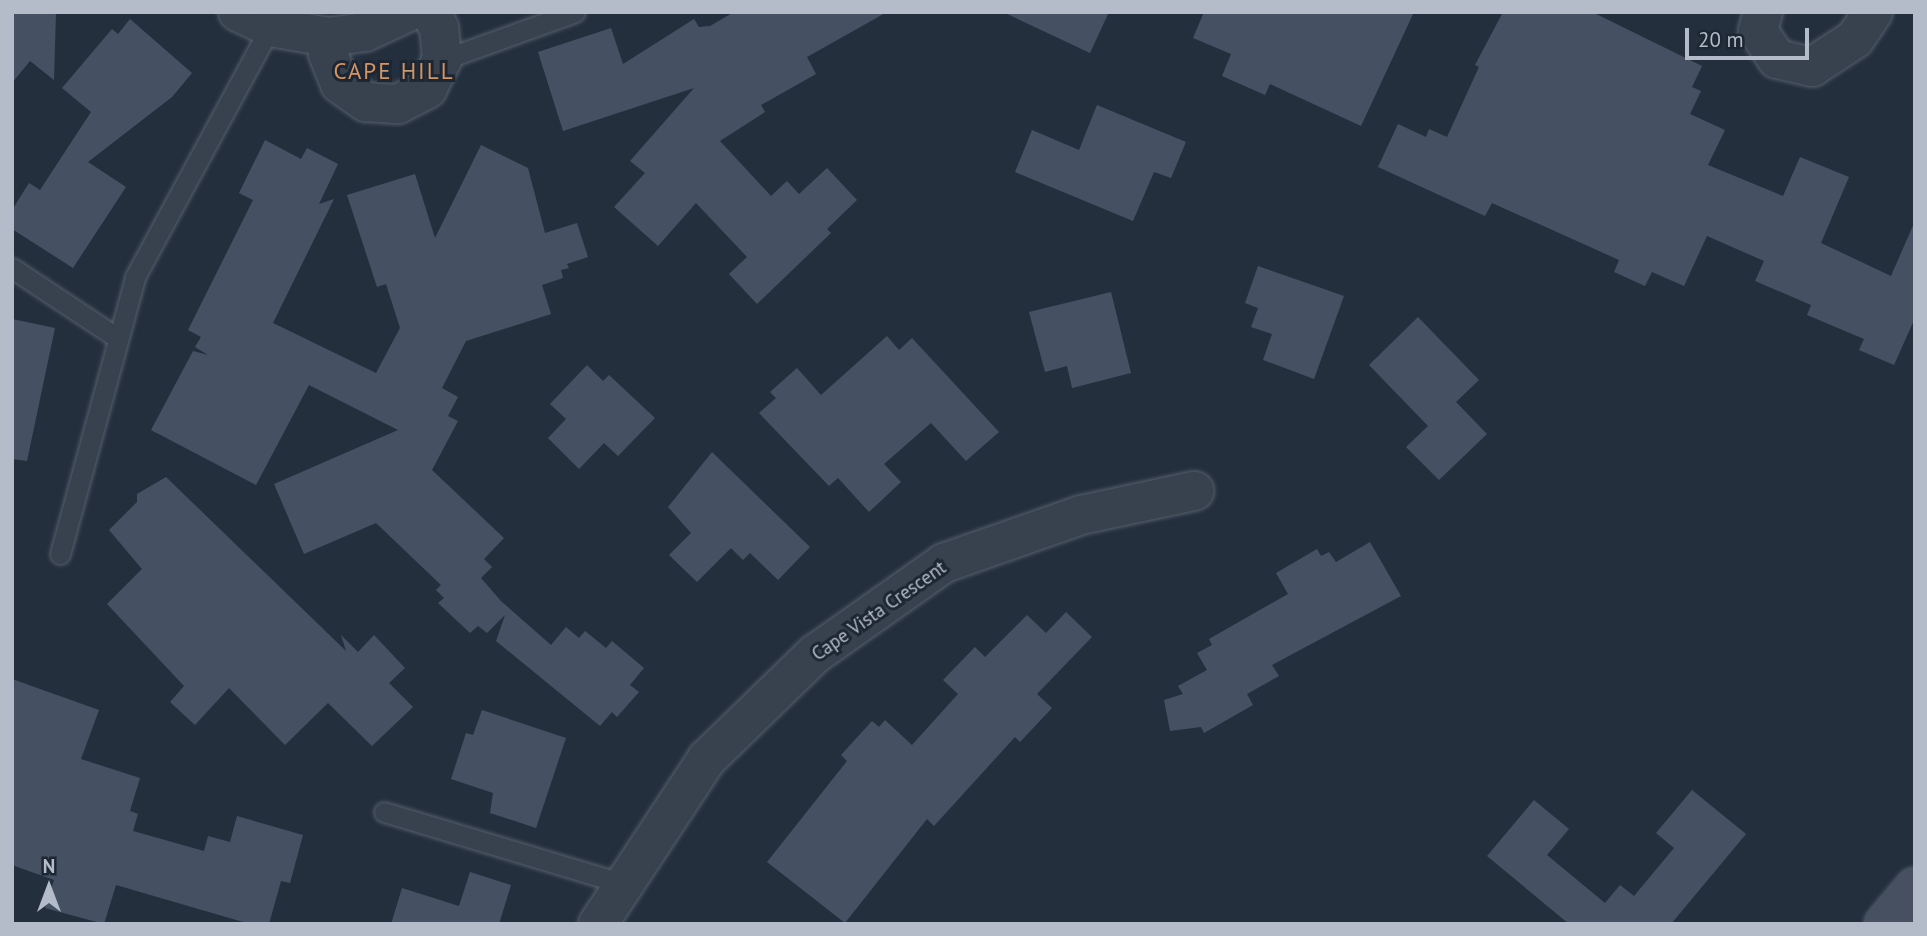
<!DOCTYPE html>
<html>
<head>
<meta charset="utf-8">
<style>
  body { margin:0 }
  #map { position:relative; width:1927px; height:936px; overflow:hidden; background:#242f3e; font-family:"PT Sans",sans-serif }
  div>[style] { position:absolute }
  [style*='--x'] { left:calc(var(--x)*1px); top:calc(var(--y)*1px); width:calc(var(--w)*1px); rotate:calc(var(--a)*1deg) }
  .building>* { inset:0; background:#455162 }
  .roads { filter:drop-shadow(0 0 2px #565f6c) drop-shadow(0 0 2px #565f6c) }
  .lane>* { height:19px; margin:-9.5px; padding:0 9.5px; transform-origin:9.5px; border-radius:9.5px; background:#38414e }
  .street>* { height:38px; margin:-19px; padding:0 19px; transform-origin:19px; border-radius:19px; background:#38414e }
  .secondary>* { height:38px; margin:-19px; padding:0 19px; transform-origin:19px; border-radius:19px; background:#465061 }
  span { translate:-50% -50%; white-space:nowrap; text-align:center; line-height:1.15; -webkit-text-stroke:6px #1d2633; paint-order:stroke }
  .street-label { font-size:19px; color:#b4bcc9 }
  .quarter-label { font-size:23px; color:#d59563; letter-spacing:2px }
  .frame { position:absolute; inset:0; border:14px solid #b4bcc9; pointer-events:none }
  .north { position:absolute; left:14px; top:852px; width:70px; height:70px; -webkit-text-stroke:5px #1d2633; paint-order:stroke; rotate:0deg; font-size:19px; font-weight:700; line-height:28px; text-align:center; color:#b4bcc9 }
  .north::after { content:''; display:block; margin:auto; width:24px; height:32px; background:#b4bcc9; clip-path:polygon(50% 0,100% 100%,50% 72%,0 100%) }
  .scale { position:absolute; left:1685px; top:28px; width:124px; height:32px; box-sizing:border-box; border:4px solid #b4bcc9; border-top:0; padding-left:9px; font-size:21px; line-height:24px; white-space:nowrap; color:#b4bcc9; -webkit-text-stroke:5px #1d2633; paint-order:stroke }
</style>
</head>
<body>
<div id="map">
  <div class="building">
    <div style="clip-path:polygon(12px 12px,56px 12px,54px 80px,30px 61px,12px 83px)"></div>
    <div style="clip-path:polygon(734px 12px,887px 12px,807px 57px,816px 74px,761px 105px,765px 112px,720px 141px,771px 196px,787px 181px,799px 194px,827px 168px,857px 200px,827px 229px,831px 233px,757px 304px,729px 274px,747px 257px,696px 203px,658px 246px,614px 207px,645px 173px,630px 161px,694px 88px,563px 131px,538px 52px,611px 28px,623px 64px,694px 19px,699px 27px,710px 26px)"></div>
    <div style="clip-path:polygon(1003px 12px,1109px 12px,1090px 53px)"></div>
    <div style="clip-path:polygon(1204px 12px,1414px 12px,1361px 126px,1270px 84px,1265px 95px,1222px 76px,1231px 54px,1193px 38px)"></div>
    <div style="clip-path:polygon(1503px 12px,1592px 12px,1702px 66px,1692px 87px,1701px 91px,1690px 114px,1725px 130px,1708px 165px,1783px 196px,1800px 157px,1849px 177px,1821px 243px,1891px 276px,1915px 221px,1915px 318px,1894px 365px,1859px 350px,1864px 339px,1807px 315px,1811px 305px,1755px 281px,1764px 261px,1707px 236px,1684px 286px,1652px 272px,1645px 286px,1614px 272px,1619px 260px,1492px 203px,1485px 216px,1378px 167px,1398px 124px,1426px 137px,1429px 129px,1447px 137px,1479px 67px,1475px 65px)"></div>
    <div style="clip-path:polygon(130px 19px,192px 73px,172px 97px,88px 162px,126px 187px,73px 268px,12px 229px,12px 210px,29px 183px,40px 190px,91px 112px,62px 88px,112px 29px,118px 34px)"></div>
    <div style="clip-path:polygon(1097px 105px,1186px 142px,1171px 178px,1154px 172px,1133px 221px,1015px 172px,1032px 130px,1079px 150px)"></div>
    <div style="clip-path:polygon(265px 140px,301px 159px,307px 148px,338px 164px,319px 204px,334px 199px,273px 323px,376px 373px,400px 328px,386px 284px,377px 287px,347px 195px,415px 174px,435px 238px,481px 145px,528px 168px,545px 233px,577px 223px,588px 257px,567px 264px,569px 268px,561px 270px,563px 278px,542px 285px,551px 314px,466px 341px,442px 388px,458px 397px,448px 416px,458px 421px,432px 470px,504px 538px,484px 559px,492px 567px,481px 578px,501px 601px,551px 645px,566px 627px,579px 638px,585px 631px,606px 648px,612px 641px,644px 668px,630px 685px,639px 692px,617px 717px,612px 712px,600px 726px,496px 641px,505px 615px,487px 633px,478px 626px,470px 633px,438px 603px,444px 598px,436px 590px,441px 585px,376px 523px,304px 554px,274px 484px,398px 430px,309px 385px,256px 485px,151px 430px,193px 351px,208px 355px,195px 347px,201px 337px,188px 330px,253px 200px,239px 193px)"></div>
    <div style="clip-path:polygon(1258px 266px,1344px 296px,1314px 379px,1263px 360px,1272px 334px,1251px 327px,1258px 308px,1245px 303px)"></div>
    <div style="clip-path:polygon(1111px 292px,1131px 373px,1072px 388px,1067px 366px,1045px 372px,1029px 312px)"></div>
    <div style="clip-path:polygon(1418px 317px,1479px 380px,1456px 402px,1487px 434px,1439px 480px,1406px 447px,1428px 426px,1369px 365px)"></div>
    <div style="clip-path:polygon(12px 319px,55px 328px,27px 461px,12px 459px)"></div>
    <div style="clip-path:polygon(887px 336px,899px 350px,912px 338px,999px 432px,966px 461px,931px 423px,884px 464px,901px 482px,869px 512px,838px 478px,829px 486px,759px 413px,776px 398px,770px 392px,797px 368px,821px 395px)"></div>
    <div style="clip-path:polygon(587px 365px,603px 381px,609px 375px,655px 418px,618px 456px,604px 443px,579px 469px,548px 438px,566px 419px,550px 404px)"></div>
    <div style="clip-path:polygon(712px 452px,810px 547px,778px 580px,750px 553px,743px 560px,731px 548px,697px 582px,669px 555px,691px 533px,668px 507px)"></div>
    <div style="clip-path:polygon(166px 477px,346px 651px,341px 635px,358px 652px,374px 635px,405px 668px,389px 683px,413px 707px,372px 746px,328px 703px,285px 745px,229px 688px,195px 725px,170px 702px,184px 686px,107px 604px,142px 569px,109px 530px,137px 502px,137px 494px)"></div>
    <div style="clip-path:polygon(1370px 542px,1401px 596px,1272px 665px,1279px 676px,1247px 694px,1253px 705px,1204px 733px,1201px 727px,1170px 731px,1164px 700px,1183px 694px,1178px 686px,1207px 670px,1197px 653px,1212px 645px,1209px 639px,1288px 594px,1276px 573px,1317px 549px,1321px 556px,1329px 552px,1336px 562px)"></div>
    <div style="clip-path:polygon(1066px 612px,1092px 637px,1037px 694px,1052px 708px,1020px 742px,1015px 737px,934px 826px,927px 819px,845px 923px,767px 862px,847px 761px,841px 755px,872px 721px,879px 727px,885px 720px,912px 745px,958px 694px,943px 680px,975px 647px,985px 657px,1027px 615px,1046px 633px)"></div>
    <div style="clip-path:polygon(12px 679px,99px 710px,81px 759px,140px 778px,130px 811px,138px 814px,133px 831px,204px 851px,208px 836px,230px 842px,237px 816px,303px 835px,290px 883px,281px 881px,269px 924px,250px 924px,116px 885px,104px 924px,45px 908px,54px 880px,12px 865px)"></div>
    <div style="clip-path:polygon(482px 710px,566px 738px,536px 828px,490px 813px,493px 793px,451px 779px,466px 733px,473px 735px)"></div>
    <div style="clip-path:polygon(1692px 790px,1746px 834px,1671px 924px,1569px 924px,1487px 856px,1534px 800px,1569px 829px,1547px 855px,1605px 903px,1620px 885px,1634px 896px,1674px 848px,1656px 833px)"></div>
    <div style="clip-path:polygon(470px 872px,511px 885px,499px 924px,391px 924px,402px 888px,459px 906px)"></div>
  </div>
  <div class="roads">
    <div class="lane">
      <div style="--x:442;--y:60;--w:141;--a:-19.8"></div>
      <div style="--x:12;--y:268;--w:125;--a:33.6"></div>
      <div style="--x:60;--y:554;--w:287;--a:-74.8"></div>
      <div style="--x:135;--y:277;--w:284;--a:-61.6"></div>
      <div style="--x:384;--y:812;--w:251;--a:16.7"></div>
    </div>
    <div class="street">
      <div style="--x:238;--y:12;--w:35;--a:25"></div>
      <div style="--x:270;--y:27;--w:60;--a:9.6"></div>
      <div style="--x:329;--y:37;--w:36;--a:-8"></div>
      <div style="--x:365;--y:32;--w:47;--a:-24.9"></div>
      <div style="--x:1763;--y:12;--w:20;--a:105"></div>
      <div style="--x:1758;--y:31;--w:34;--a:56"></div>
      <div style="--x:1777;--y:59;--w:36;--a:13"></div>
      <div style="--x:1812;--y:67;--w:51;--a:-33.1"></div>
      <div style="--x:1855;--y:39;--w:32;--a:-56"></div>
      <div style="--x:329;--y:37;--w:17;--a:93"></div>
      <div style="--x:328;--y:54;--w:32;--a:68"></div>
      <div style="--x:340;--y:84;--w:32;--a:35"></div>
      <div style="--x:366;--y:102;--w:32;--a:4"></div>
      <div style="--x:398;--y:104;--w:33;--a:-27"></div>
      <div style="--x:427;--y:89;--w:33;--a:-63"></div>
      <div style="--x:442;--y:60;--w:32;--a:-95"></div>
      <div style="--x:439;--y:28;--w:18;--a:-119"></div>
      <div style="--x:598;--y:924;--w:198;--a:-56.6"></div>
      <div style="--x:707;--y:759;--w:151;--a:-44.2"></div>
      <div style="--x:815;--y:654;--w:158;--a:-35.2"></div>
      <div style="--x:944;--y:563;--w:145;--a:-19.3"></div>
      <div style="--x:1081;--y:515;--w:116;--a:-12"></div>
    </div>
    <div class="secondary">
      <div style="--x:1884;--y:924;--w:48;--a:-50"></div>
    </div>
  </div>
  <div class="street-label">
    <span style="left:879px;top:611px;rotate:-35deg">Cape Vista Crescent</span>
  </div>
  <div class="quarter-label">
    <span style="left:394px;top:71px">CAPE HILL</span>
  </div>
  <div class="frame"></div>
  <div class="north">N</div>
  <div class="scale">20 m</div>
</div>
</body>
</html>
